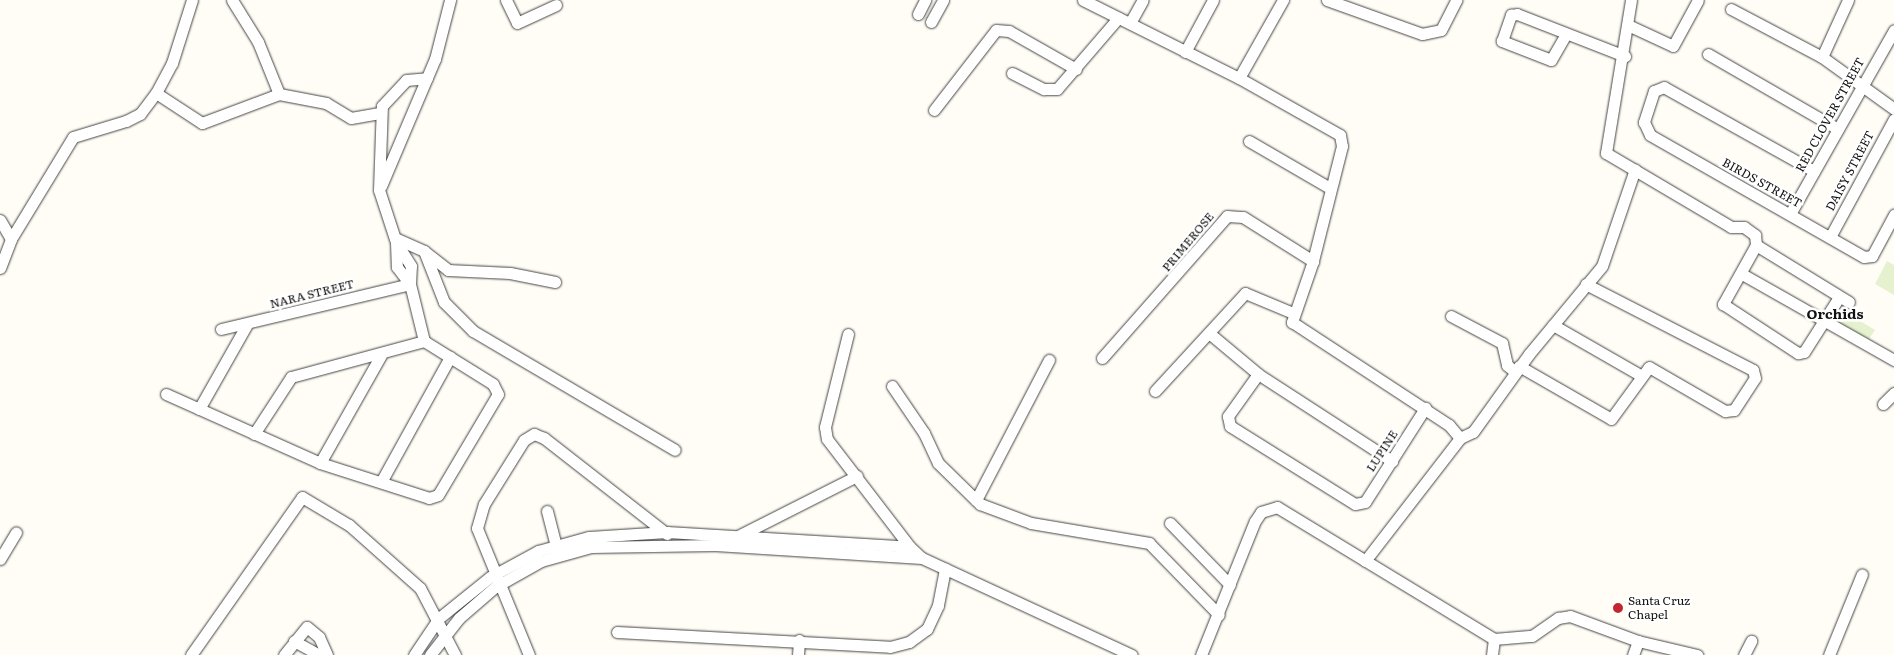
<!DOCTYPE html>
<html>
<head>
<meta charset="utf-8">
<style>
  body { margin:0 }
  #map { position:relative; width:1894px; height:655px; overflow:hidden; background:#fffdf5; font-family:Literata,serif }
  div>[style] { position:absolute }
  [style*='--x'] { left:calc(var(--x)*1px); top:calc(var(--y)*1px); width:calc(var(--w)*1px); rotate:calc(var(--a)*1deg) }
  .pitch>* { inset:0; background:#e6f2cf }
  .roads { filter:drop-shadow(0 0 1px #444) drop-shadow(0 0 1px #444) }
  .street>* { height:11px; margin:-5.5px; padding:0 5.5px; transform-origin:5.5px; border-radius:5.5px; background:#fff }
  .dots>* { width:14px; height:14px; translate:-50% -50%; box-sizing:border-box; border:2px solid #fff; border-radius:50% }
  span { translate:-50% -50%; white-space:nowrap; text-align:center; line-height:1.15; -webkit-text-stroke:5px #fff; paint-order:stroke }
  .street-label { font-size:12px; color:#111 }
  .poi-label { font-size:12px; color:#111 }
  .left { translate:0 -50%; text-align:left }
  .neighbourhood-label { font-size:14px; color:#111; font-weight:700 }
</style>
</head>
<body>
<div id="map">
  <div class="pitch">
    <div style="clip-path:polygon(1887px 261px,1894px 265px,1894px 295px,1875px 284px)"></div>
    <div style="clip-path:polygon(1842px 310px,1875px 330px,1867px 342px,1834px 323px)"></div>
  </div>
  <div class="roads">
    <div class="street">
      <div style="--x:232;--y:0;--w:49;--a:58.2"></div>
      <div style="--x:258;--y:42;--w:56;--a:68"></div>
      <div style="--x:506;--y:0;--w:25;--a:64"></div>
      <div style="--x:517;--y:23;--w:43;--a:-24.8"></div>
      <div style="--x:1083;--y:0;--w:174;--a:26.6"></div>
      <div style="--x:1239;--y:78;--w:116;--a:29.4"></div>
      <div style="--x:1340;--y:135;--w:11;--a:80"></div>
      <div style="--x:1342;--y:146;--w:119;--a:104.2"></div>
      <div style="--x:1313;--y:261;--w:65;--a:109"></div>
      <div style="--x:1292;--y:322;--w:188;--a:33.3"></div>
      <div style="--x:1449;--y:425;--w:17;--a:50"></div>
      <div style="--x:1460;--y:438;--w:14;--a:-25"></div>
      <div style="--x:1473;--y:432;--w:96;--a:-54.3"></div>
      <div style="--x:1529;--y:354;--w:114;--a:-50.3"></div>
      <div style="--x:1602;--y:266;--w:102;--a:-71.2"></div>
      <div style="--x:1327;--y:0;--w:101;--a:19.7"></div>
      <div style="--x:1422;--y:34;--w:19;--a:-12"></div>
      <div style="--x:1441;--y:30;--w:34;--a:-63"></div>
      <div style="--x:1631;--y:0;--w:155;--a:99.3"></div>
      <div style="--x:1606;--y:153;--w:145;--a:30.6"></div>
      <div style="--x:1731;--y:227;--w:13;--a:0"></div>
      <div style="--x:1744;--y:227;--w:14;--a:36"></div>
      <div style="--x:1755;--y:235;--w:10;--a:84"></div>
      <div style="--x:1756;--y:245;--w:68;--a:119.2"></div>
      <div style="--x:1723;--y:304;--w:90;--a:33.2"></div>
      <div style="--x:1798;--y:353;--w:6;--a:-9"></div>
      <div style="--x:1804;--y:352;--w:65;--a:-57.5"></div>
      <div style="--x:1731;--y:9;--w:103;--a:27.8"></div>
      <div style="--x:1822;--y:57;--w:89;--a:35.8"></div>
      <div style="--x:918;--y:14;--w:16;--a:-63"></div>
      <div style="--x:931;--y:22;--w:25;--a:-61"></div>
      <div style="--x:1130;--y:23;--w:26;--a:-61"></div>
      <div style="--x:1630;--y:26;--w:47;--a:24.9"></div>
      <div style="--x:1673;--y:46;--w:52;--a:-61.5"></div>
      <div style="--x:1566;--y:34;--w:30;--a:120"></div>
      <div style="--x:1551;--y:60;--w:53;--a:-158.8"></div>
      <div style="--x:1502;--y:41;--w:28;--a:-71"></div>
      <div style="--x:1511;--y:15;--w:6;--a:-9"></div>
      <div style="--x:1517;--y:14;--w:116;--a:21.3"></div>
      <div style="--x:1185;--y:52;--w:59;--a:-61.7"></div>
      <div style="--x:1708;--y:54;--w:150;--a:30"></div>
      <div style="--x:1822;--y:57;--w:63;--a:-65.5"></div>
      <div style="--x:1012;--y:73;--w:36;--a:27"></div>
      <div style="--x:1044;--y:89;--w:13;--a:0"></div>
      <div style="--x:1057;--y:89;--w:94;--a:-49.3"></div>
      <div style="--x:1239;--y:78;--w:90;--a:-60.6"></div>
      <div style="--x:156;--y:93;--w:55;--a:33.1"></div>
      <div style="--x:202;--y:123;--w:82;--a:-20.6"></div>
      <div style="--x:279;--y:94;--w:48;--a:10.8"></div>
      <div style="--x:326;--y:103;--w:29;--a:31"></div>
      <div style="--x:351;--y:118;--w:29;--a:-10"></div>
      <div style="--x:934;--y:110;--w:101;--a:-52.2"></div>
      <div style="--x:996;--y:30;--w:13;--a:4"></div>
      <div style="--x:1009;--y:31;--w:77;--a:29.6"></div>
      <div style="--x:1249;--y:141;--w:94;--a:30.1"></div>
      <div style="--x:1814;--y:171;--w:172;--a:-150.8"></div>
      <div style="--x:1664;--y:87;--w:11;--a:158"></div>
      <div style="--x:1654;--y:91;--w:33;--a:108"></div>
      <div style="--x:1644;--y:122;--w:14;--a:65"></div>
      <div style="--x:1650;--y:135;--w:246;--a:29.7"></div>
      <div style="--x:1864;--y:257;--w:8;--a:-7"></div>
      <div style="--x:1872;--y:256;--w:47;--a:-61.8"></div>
      <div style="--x:381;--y:186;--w:138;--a:-67"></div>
      <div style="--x:435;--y:59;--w:61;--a:-75.7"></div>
      <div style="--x:1790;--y:214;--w:211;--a:-60.5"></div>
      <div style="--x:0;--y:220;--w:22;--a:60"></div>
      <div style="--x:1830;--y:237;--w:134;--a:-61.5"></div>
      <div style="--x:395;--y:238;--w:32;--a:24"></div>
      <div style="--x:424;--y:251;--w:31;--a:38"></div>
      <div style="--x:448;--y:270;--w:62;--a:2.8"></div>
      <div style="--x:510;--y:273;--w:46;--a:11.3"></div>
      <div style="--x:396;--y:242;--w:25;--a:88"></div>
      <div style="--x:397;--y:267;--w:21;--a:53"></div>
      <div style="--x:1756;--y:245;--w:109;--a:31.5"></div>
      <div style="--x:424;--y:251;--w:55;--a:68.6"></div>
      <div style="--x:444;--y:302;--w:41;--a:45"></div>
      <div style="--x:473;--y:331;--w:234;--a:30.5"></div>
      <div style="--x:0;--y:268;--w:31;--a:-69"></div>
      <div style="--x:11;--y:239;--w:119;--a:-58.7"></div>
      <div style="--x:73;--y:137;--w:55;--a:-16.8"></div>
      <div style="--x:126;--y:121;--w:16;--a:-27"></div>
      <div style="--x:140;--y:114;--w:26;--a:-53"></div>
      <div style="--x:156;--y:93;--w:34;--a:-62"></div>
      <div style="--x:172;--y:63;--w:66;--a:-72.4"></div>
      <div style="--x:1742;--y:274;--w:175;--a:29.5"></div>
      <div style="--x:1451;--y:316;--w:58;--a:27.9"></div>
      <div style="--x:1502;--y:343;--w:23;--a:77"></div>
      <div style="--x:1507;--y:365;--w:11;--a:41"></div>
      <div style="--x:1553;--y:325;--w:100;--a:29.9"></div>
      <div style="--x:221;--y:329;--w:194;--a:-13.4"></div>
      <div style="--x:1209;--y:333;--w:64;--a:39.9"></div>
      <div style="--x:1258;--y:374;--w:160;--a:33"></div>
      <div style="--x:848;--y:334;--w:96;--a:103.9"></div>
      <div style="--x:825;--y:427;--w:12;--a:81"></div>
      <div style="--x:827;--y:439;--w:136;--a:52.5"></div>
      <div style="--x:910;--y:547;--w:16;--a:43"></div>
      <div style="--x:922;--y:558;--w:231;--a:24.8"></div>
      <div style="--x:1102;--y:358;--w:189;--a:-48.6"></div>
      <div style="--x:1227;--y:216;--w:16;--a:4"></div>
      <div style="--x:1243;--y:217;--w:83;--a:32.2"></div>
      <div style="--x:1519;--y:366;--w:106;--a:29.9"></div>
      <div style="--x:1611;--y:419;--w:64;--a:-53.8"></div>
      <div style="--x:1649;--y:367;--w:88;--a:30.1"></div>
      <div style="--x:1725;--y:411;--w:9;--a:-6"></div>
      <div style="--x:1734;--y:410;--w:38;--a:-57"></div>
      <div style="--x:1755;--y:378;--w:8;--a:-104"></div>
      <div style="--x:1753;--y:370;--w:188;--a:-152.8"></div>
      <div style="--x:1258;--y:374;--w:52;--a:125.5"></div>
      <div style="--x:1228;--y:416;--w:10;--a:79"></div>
      <div style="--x:1230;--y:426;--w:147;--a:32"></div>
      <div style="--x:1355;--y:504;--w:10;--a:-11"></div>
      <div style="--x:1365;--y:502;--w:112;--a:-57.4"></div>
      <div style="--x:892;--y:386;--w:57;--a:55.8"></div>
      <div style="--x:924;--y:433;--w:33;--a:65"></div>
      <div style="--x:938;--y:463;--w:59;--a:44.3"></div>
      <div style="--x:980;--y:504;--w:54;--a:20.4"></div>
      <div style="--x:1031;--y:523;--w:120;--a:9.6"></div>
      <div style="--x:1149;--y:543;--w:100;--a:45.8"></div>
      <div style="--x:1155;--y:391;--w:133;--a:-47.4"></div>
      <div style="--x:1245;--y:293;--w:52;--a:22.6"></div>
      <div style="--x:166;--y:394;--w:169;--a:24.1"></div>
      <div style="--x:320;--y:463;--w:114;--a:17.8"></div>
      <div style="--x:429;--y:498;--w:9;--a:-18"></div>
      <div style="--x:438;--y:495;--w:117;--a:-59.3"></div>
      <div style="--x:498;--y:394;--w:11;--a:-117"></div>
      <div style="--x:493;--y:384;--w:81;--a:-148.1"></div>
      <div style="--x:424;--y:341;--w:59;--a:-103.8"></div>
      <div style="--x:410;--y:284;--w:18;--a:-87"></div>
      <div style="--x:411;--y:266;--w:28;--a:-122"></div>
      <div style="--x:396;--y:242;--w:55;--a:-108.1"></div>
      <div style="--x:379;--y:190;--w:84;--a:-88"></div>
      <div style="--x:382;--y:106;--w:35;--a:-47"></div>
      <div style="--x:406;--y:80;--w:21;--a:-5"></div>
      <div style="--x:1883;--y:404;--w:16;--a:-45"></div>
      <div style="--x:199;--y:409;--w:98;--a:-60.5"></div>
      <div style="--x:254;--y:434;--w:68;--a:-57"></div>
      <div style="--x:291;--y:377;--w:138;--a:-15.1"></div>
      <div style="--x:320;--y:463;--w:124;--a:-60.5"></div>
      <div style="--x:381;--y:482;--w:143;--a:-61.1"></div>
      <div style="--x:976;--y:500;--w:158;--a:-62.5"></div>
      <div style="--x:547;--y:511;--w:40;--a:75.6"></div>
      <div style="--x:1170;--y:523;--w:86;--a:45.9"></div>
      <div style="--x:740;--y:535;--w:131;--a:-26.8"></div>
      <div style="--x:0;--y:559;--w:31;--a:-59"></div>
      <div style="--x:1365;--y:561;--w:155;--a:-52.3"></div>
      <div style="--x:617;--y:632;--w:273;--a:3.1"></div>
      <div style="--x:890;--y:647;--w:20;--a:-15"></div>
      <div style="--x:909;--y:642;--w:22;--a:-36"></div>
      <div style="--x:927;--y:629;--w:26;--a:-65"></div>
      <div style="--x:938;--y:605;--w:37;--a:-79"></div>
      <div style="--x:294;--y:641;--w:29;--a:29"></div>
      <div style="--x:191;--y:655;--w:193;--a:-54.9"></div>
      <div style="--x:302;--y:497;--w:55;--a:30.8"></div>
      <div style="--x:349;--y:525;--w:95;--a:41.6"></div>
      <div style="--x:420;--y:588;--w:76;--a:62.4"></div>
      <div style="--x:284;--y:655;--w:36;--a:-51"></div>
      <div style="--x:307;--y:627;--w:16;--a:40"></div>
      <div style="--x:319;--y:637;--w:20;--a:66"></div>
      <div style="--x:414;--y:655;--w:45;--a:-56"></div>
      <div style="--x:439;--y:618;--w:65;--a:-38.8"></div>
      <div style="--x:490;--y:577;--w:55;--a:-28.4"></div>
      <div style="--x:538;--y:551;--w:53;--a:-15.4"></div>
      <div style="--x:589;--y:537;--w:78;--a:-3.7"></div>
      <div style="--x:667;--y:532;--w:243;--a:3.5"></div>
      <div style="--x:430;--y:655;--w:47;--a:-51.9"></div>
      <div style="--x:459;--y:618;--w:48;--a:-40.7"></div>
      <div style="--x:495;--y:587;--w:53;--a:-29.5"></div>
      <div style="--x:541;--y:561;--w:52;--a:-15.6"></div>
      <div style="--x:591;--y:547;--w:124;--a:-0.9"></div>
      <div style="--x:715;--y:545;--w:207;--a:3.6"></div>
      <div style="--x:529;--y:655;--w:137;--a:-112.3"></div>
      <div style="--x:477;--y:528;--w:25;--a:-74"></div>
      <div style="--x:484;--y:504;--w:75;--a:-58"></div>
      <div style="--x:524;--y:440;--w:12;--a:-31"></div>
      <div style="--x:534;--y:434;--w:11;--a:22"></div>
      <div style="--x:544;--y:438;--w:156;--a:38"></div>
      <div style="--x:798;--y:655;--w:15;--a:-86"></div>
      <div style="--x:1201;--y:655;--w:144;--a:-68.1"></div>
      <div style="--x:1255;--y:521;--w:11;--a:-56"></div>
      <div style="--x:1261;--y:512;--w:17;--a:-17"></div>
      <div style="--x:1277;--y:507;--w:254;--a:31.3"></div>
      <div style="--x:1494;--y:639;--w:38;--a:-5"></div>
      <div style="--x:1532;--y:636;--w:32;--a:-35"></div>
      <div style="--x:1558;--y:618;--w:12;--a:-9"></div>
      <div style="--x:1570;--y:616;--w:72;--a:20.2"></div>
      <div style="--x:1638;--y:641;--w:61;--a:13.3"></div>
      <div style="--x:1492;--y:655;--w:16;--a:-83"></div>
      <div style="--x:1633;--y:655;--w:15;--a:-70"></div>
      <div style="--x:1744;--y:655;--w:16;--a:-63"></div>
      <div style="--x:1829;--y:655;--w:87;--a:-67.8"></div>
    </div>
  </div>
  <div class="dots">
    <div style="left:1618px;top:608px;background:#c4262e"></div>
  </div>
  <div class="street-label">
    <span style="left:1830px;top:115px;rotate:-61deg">RED CLOVER STREET</span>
    <span style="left:1850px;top:171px;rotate:-62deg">DAISY STREET</span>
    <span style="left:1762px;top:183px;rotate:29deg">BIRDS STREET</span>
    <span style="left:1188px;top:242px;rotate:-50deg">PRIMEROSE</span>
    <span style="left:312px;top:294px;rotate:-14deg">NARA STREET</span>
    <span style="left:1382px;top:451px;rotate:-57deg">LUPINE</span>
  </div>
  <div class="poi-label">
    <span class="left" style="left:1628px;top:608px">Santa Cruz<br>Chapel</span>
  </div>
  <div class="neighbourhood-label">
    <span style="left:1835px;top:313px">Orchids</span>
  </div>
</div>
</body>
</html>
